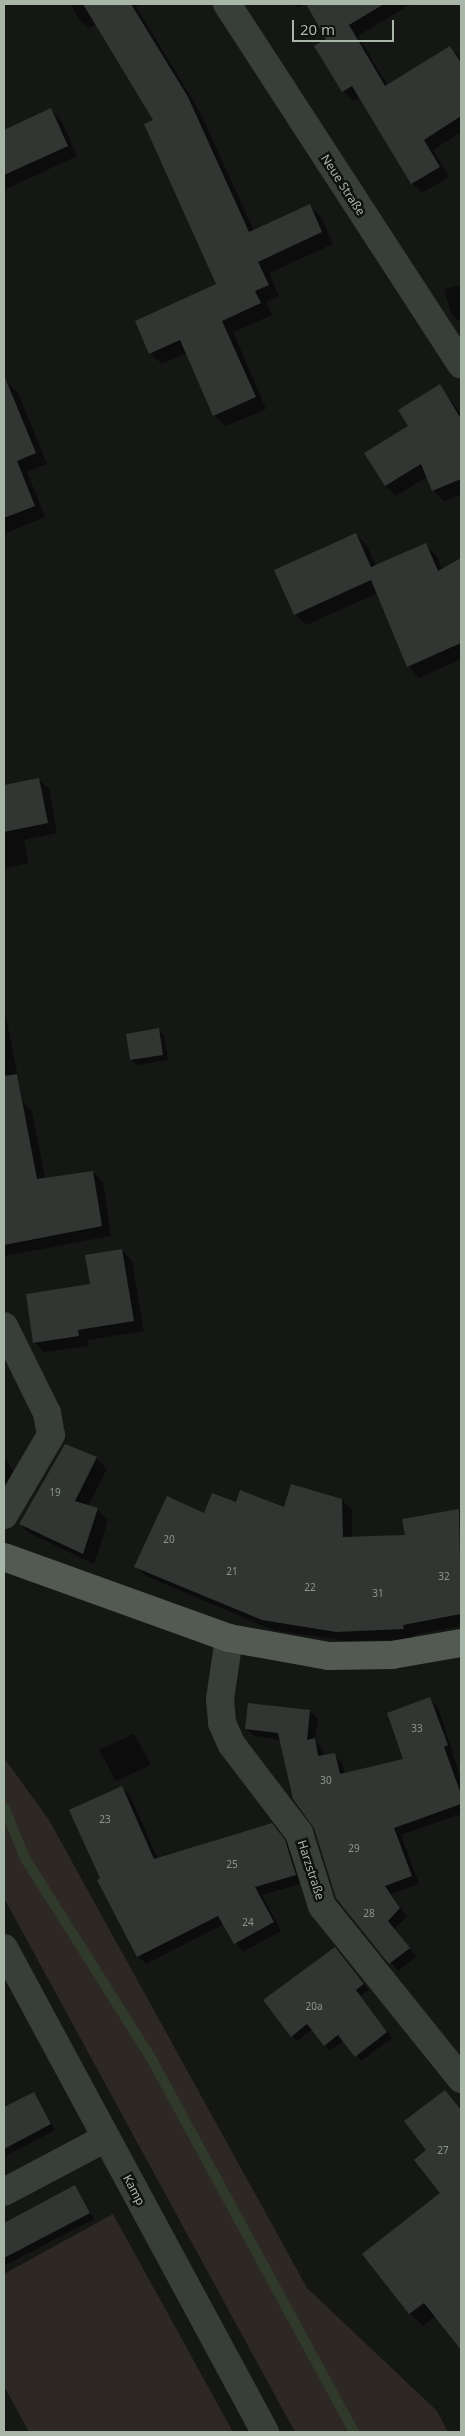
<!DOCTYPE html>
<html>
<head>
<meta charset="utf-8">
<style>
  body { margin:0 }
  #map { position:relative; width:465px; height:2436px; overflow:hidden; background:#151715; font-family:"Noto Sans",sans-serif }
  div>[style] { position:absolute }
  [style*='--x'] { left:calc(var(--x)*1px); top:calc(var(--y)*1px); width:calc(var(--w)*1px); rotate:calc(var(--a)*1deg) }
  .green>* { inset:0; background:#2e2825 }
  .shadow>* { inset:0; background:#0007 }
  .stream>* { height:10px; margin:-5px; padding:0 5px; transform-origin:5px; border-radius:5px; background:#303a2b }
  .building>* { inset:0; background:#323633 }
  .minor>* { height:28px; margin:-14px; padding:0 14px; transform-origin:14px; border-radius:14px; background:#383e38 }
  .major>* { height:28px; margin:-14px; padding:0 14px; transform-origin:14px; border-radius:14px; background:#525a52 }
  span { translate:-50% -50%; white-space:nowrap; text-align:center; line-height:1.15; -webkit-text-stroke:5px #101210; paint-order:stroke }
  .number-label { font-size:10px; color:#8a968a }
  .number-label span { -webkit-text-stroke-width:0 }
  .street-label { font-size:12px; color:#a8b6a7 }
  .frame { position:absolute; inset:0; border:5px solid #a8b6a7; pointer-events:none }
  .scale { position:absolute; left:292px; top:20px; width:102px; height:22px; box-sizing:border-box; border:2px solid #a8b6a7; border-top:0; padding-left:6px; font-size:15px; line-height:18px; white-space:nowrap; color:#a8b6a7; -webkit-text-stroke:4px #101210; paint-order:stroke }
</style>
</head>
<body>
<div id="map">
  <div class="green">
    <div style="clip-path:polygon(4px 1758px,49px 1820px,307px 2288px,437px 2411px,448px 2432px,295px 2432px,4px 1898px)"></div>
    <div style="clip-path:polygon(113px 2214px,233px 2432px,29px 2432px,4px 2386px,4px 2274px)"></div>
  </div>
  <div class="shadow">
    <div style="clip-path:polygon(71px 4px,143px 4px,136px 7px,199px 110px,254px 231px,309px 206px,321px 217px,333px 244px,269px 273px,279px 296px,266px 302px,272px 315px,233px 332px,266px 409px,226px 426px,214px 415px,187px 353px,162px 364px,150px 353px,218px 285px,155px 120px,97px 24px,88px 28px,77px 17px)"></div>
    <div style="clip-path:polygon(294px 4px,305px 4px,298px 8px)"></div>
    <div style="clip-path:polygon(307px 4px,411px 4px,358px 36px,388px 86px,450px 47px,460px 57px,461px 132px,433px 150px,449px 177px,422px 193px,412px 183px,360px 97px,353px 101px,343px 91px,328px 39px)"></div>
    <div style="clip-path:polygon(51px 110px,61px 120px,77px 156px,4px 190px,4px 131px)"></div>
    <div style="clip-path:polygon(461px 285px,461px 323px,451px 313px,444px 289px)"></div>
    <div style="clip-path:polygon(7px 382px,18px 393px,47px 464px,27px 472px,45px 517px,4px 534px,4px 384px)"></div>
    <div style="clip-path:polygon(440px 386px,461px 414px,461px 494px,444px 501px,433px 490px,428px 476px,396px 496px,386px 486px,366px 454px,409px 427px)"></div>
    <div style="clip-path:polygon(356px 534px,367px 546px,376px 566px,425px 545px,437px 556px,442px 569px,461px 559px,461px 659px,419px 678px,408px 666px,378px 593px,306px 625px,295px 614px)"></div>
    <div style="clip-path:polygon(38px 779px,49px 789px,57px 833px,24px 840px,28px 863px,4px 868px,4px 786px)"></div>
    <div style="clip-path:polygon(4px 1007px,23px 1102px,32px 1111px,45px 1179px,93px 1172px,103px 1182px,111px 1236px,4px 1256px)"></div>
    <div style="clip-path:polygon(158px 1030px,164px 1035px,168px 1060px,137px 1065px,131px 1060px)"></div>
    <div style="clip-path:polygon(122px 1250px,132px 1261px,144px 1331px,88px 1340px,88px 1346px,44px 1352px,34px 1342px)"></div>
    <div style="clip-path:polygon(66px 1446px,96px 1458px,107px 1469px,88px 1506px,98px 1510px,108px 1520px,94px 1564px,29px 1533px,19px 1523px)"></div>
    <div style="clip-path:polygon(4px 1456px,22px 1485px,4px 1517px)"></div>
    <div style="clip-path:polygon(342px 1500px,352px 1510px,352px 1538px,407px 1536px,404px 1520px,461px 1510px,461px 1626px,413px 1635px,413px 1639px,347px 1641px,273px 1630px,146px 1576px,136px 1566px,205px 1514px,236px 1504px,285px 1509px)"></div>
    <div style="clip-path:polygon(430px 1699px,438px 1707px,461px 1779px,461px 1814px,401px 1835px,419px 1884px,391px 1894px,407px 1917px,394px 1929px,416px 1957px,398px 1971px,337px 1898px,315px 1827px,281px 1740px,254px 1736px,246px 1729px,310px 1711px,318px 1719px,315px 1740px,322px 1748px,324px 1757px,335px 1755px,342px 1763px,345px 1774px,405px 1760px)"></div>
    <div style="clip-path:polygon(134px 1734px,151px 1765px,116px 1781px,99px 1750px)"></div>
    <div style="clip-path:polygon(122px 1788px,130px 1796px,158px 1859px,272px 1825px,293px 1850px,303px 1883px,262px 1895px,281px 1931px,243px 1952px,224px 1924px,146px 1964px,138px 1956px,102px 1879px)"></div>
    <div style="clip-path:polygon(340px 1954px,369px 1990px,360px 1996px,392px 2038px,361px 2061px,344px 2040px,330px 2051px,313px 2029px,297px 2041px,292px 2036px)"></div>
    <div style="clip-path:polygon(34px 2093px,55px 2130px,4px 2157px,4px 2109px)"></div>
    <div style="clip-path:polygon(457px 2106px,461px 2112px,461px 2348px,436px 2316px,423px 2326px,410px 2313px,442px 2194px,428px 2150px)"></div>
    <div style="clip-path:polygon(75px 2186px,94px 2219px,4px 2266px,4px 2224px)"></div>
  </div>
  <div class="stream">
    <div style="--x:4;--y:1807;--w:55;--a:67.6"></div>
    <div style="--x:25;--y:1858;--w:236;--a:57.8"></div>
    <div style="--x:151;--y:2058;--w:426;--a:61.5"></div>
  </div>
  <div class="building">
    <div style="clip-path:polygon(83px 4px,131px 4px,188px 97px,249px 232px,310px 204px,322px 232px,258px 262px,269px 285px,255px 291px,261px 303px,222px 321px,256px 397px,213px 416px,180px 340px,149px 354px,135px 321px,216px 284px,144px 124px,153px 120px)"></div>
    <div style="clip-path:polygon(306px 4px,384px 4px,349px 25px,385px 86px,450px 46px,461px 63px,461px 116px,424px 140px,440px 167px,411px 184px,352px 86px,342px 92px,314px 46px,326px 39px)"></div>
    <div style="clip-path:polygon(51px 108px,68px 146px,4px 175px,4px 130px)"></div>
    <div style="clip-path:polygon(4px 375px,36px 453px,17px 461px,35px 506px,4px 518px)"></div>
    <div style="clip-path:polygon(440px 384px,461px 419px,461px 479px,432px 491px,421px 464px,385px 486px,364px 453px,408px 426px,398px 410px)"></div>
    <div style="clip-path:polygon(356px 533px,371px 567px,426px 543px,438px 571px,461px 558px,461px 643px,407px 667px,371px 580px,294px 615px,274px 570px)"></div>
    <div style="clip-path:polygon(39px 778px,48px 823px,4px 832px,4px 785px)"></div>
    <div style="clip-path:polygon(159px 1028px,163px 1055px,130px 1060px,126px 1034px)"></div>
    <div style="clip-path:polygon(17px 1074px,37px 1179px,93px 1171px,102px 1226px,4px 1245px,4px 1076px)"></div>
    <div style="clip-path:polygon(122px 1249px,134px 1321px,78px 1330px,79px 1336px,33px 1343px,26px 1294px,90px 1284px,85px 1255px)"></div>
    <div style="clip-path:polygon(65px 1444px,97px 1457px,75px 1501px,98px 1508px,83px 1554px,19px 1524px)"></div>
    <div style="clip-path:polygon(291px 1484px,342px 1499px,343px 1537px,405px 1535px,402px 1519px,459px 1509px,461px 1614px,403px 1625px,404px 1629px,336px 1632px,262px 1620px,134px 1567px,167px 1496px,204px 1513px,212px 1493px,236px 1502px,240px 1490px,284px 1507px)"></div>
    <div style="clip-path:polygon(430px 1697px,448px 1745px,444px 1747px,461px 1794px,461px 1804px,394px 1828px,412px 1876px,385px 1886px,400px 1908px,388px 1921px,410px 1948px,389px 1964px,336px 1898px,314px 1828px,293px 1799px,278px 1733px,245px 1729px,248px 1703px,310px 1710px,307px 1740px,315px 1738px,318px 1756px,335px 1753px,340px 1774px,403px 1759px,387px 1713px)"></div>
    <div style="clip-path:polygon(122px 1786px,154px 1859px,272px 1823px,285px 1840px,296px 1875px,255px 1887px,274px 1922px,234px 1944px,218px 1916px,137px 1957px,97px 1880px,100px 1878px,69px 1810px)"></div>
    <div style="clip-path:polygon(335px 1947px,364px 1984px,356px 1990px,387px 2032px,355px 2057px,338px 2035px,324px 2046px,307px 2024px,291px 2037px,263px 2000px)"></div>
    <div style="clip-path:polygon(445px 2090px,461px 2110px,461px 2350px,424px 2303px,409px 2314px,362px 2254px,440px 2193px,414px 2160px,426px 2150px,404px 2121px)"></div>
    <div style="clip-path:polygon(34px 2092px,51px 2124px,4px 2149px,4px 2107px)"></div>
    <div style="clip-path:polygon(75px 2185px,90px 2213px,4px 2258px,4px 2223px)"></div>
  </div>
  <div class="minor">
    <div style="--x:227;--y:4;--w:430;--a:57"></div>
    <div style="--x:4;--y:1326;--w:97;--a:63.7"></div>
    <div style="--x:47;--y:1413;--w:22;--a:80"></div>
    <div style="--x:51;--y:1435;--w:93;--a:120.4"></div>
    <div style="--x:229;--y:1638;--w:62;--a:98.4"></div>
    <div style="--x:220;--y:1699;--w:24;--a:85"></div>
    <div style="--x:222;--y:1723;--w:24;--a:66"></div>
    <div style="--x:232;--y:1745;--w:111;--a:52.7"></div>
    <div style="--x:299;--y:1833;--w:77;--a:72.5"></div>
    <div style="--x:322;--y:1906;--w:222;--a:51.2"></div>
    <div style="--x:4;--y:1948;--w:550;--a:61.66"></div>
    <div style="--x:4;--y:2192;--w:115;--a:-27.9"></div>
  </div>
  <div class="major">
    <div style="--x:4;--y:1557;--w:239;--a:19.8"></div>
    <div style="--x:229;--y:1638;--w:101;--a:10.3"></div>
    <div style="--x:328;--y:1656;--w:64;--a:-0.9"></div>
    <div style="--x:392;--y:1655;--w:70;--a:-9.9"></div>
  </div>
  <div class="number-label">
    <span style="left:55px;top:1493px">19</span>
    <span style="left:169px;top:1540px">20</span>
    <span style="left:232px;top:1572px">21</span>
    <span style="left:444px;top:1577px">32</span>
    <span style="left:310px;top:1588px">22</span>
    <span style="left:378px;top:1594px">31</span>
    <span style="left:417px;top:1729px">33</span>
    <span style="left:326px;top:1781px">30</span>
    <span style="left:105px;top:1820px">23</span>
    <span style="left:354px;top:1849px">29</span>
    <span style="left:232px;top:1865px">25</span>
    <span style="left:369px;top:1914px">28</span>
    <span style="left:248px;top:1923px">24</span>
    <span style="left:314px;top:2007px">20a</span>
    <span style="left:443px;top:2151px">27</span>
  </div>
  <div class="street-label">
    <span style="left:343px;top:185px;rotate:57deg">Neue Straße</span>
    <span style="left:311px;top:1870px;rotate:72deg">Harzstraße</span>
    <span style="left:134px;top:2190px;rotate:62deg">Kamp</span>
  </div>
  <div class="frame"></div>
  <div class="scale">20 m</div>
</div>
</body>
</html>
